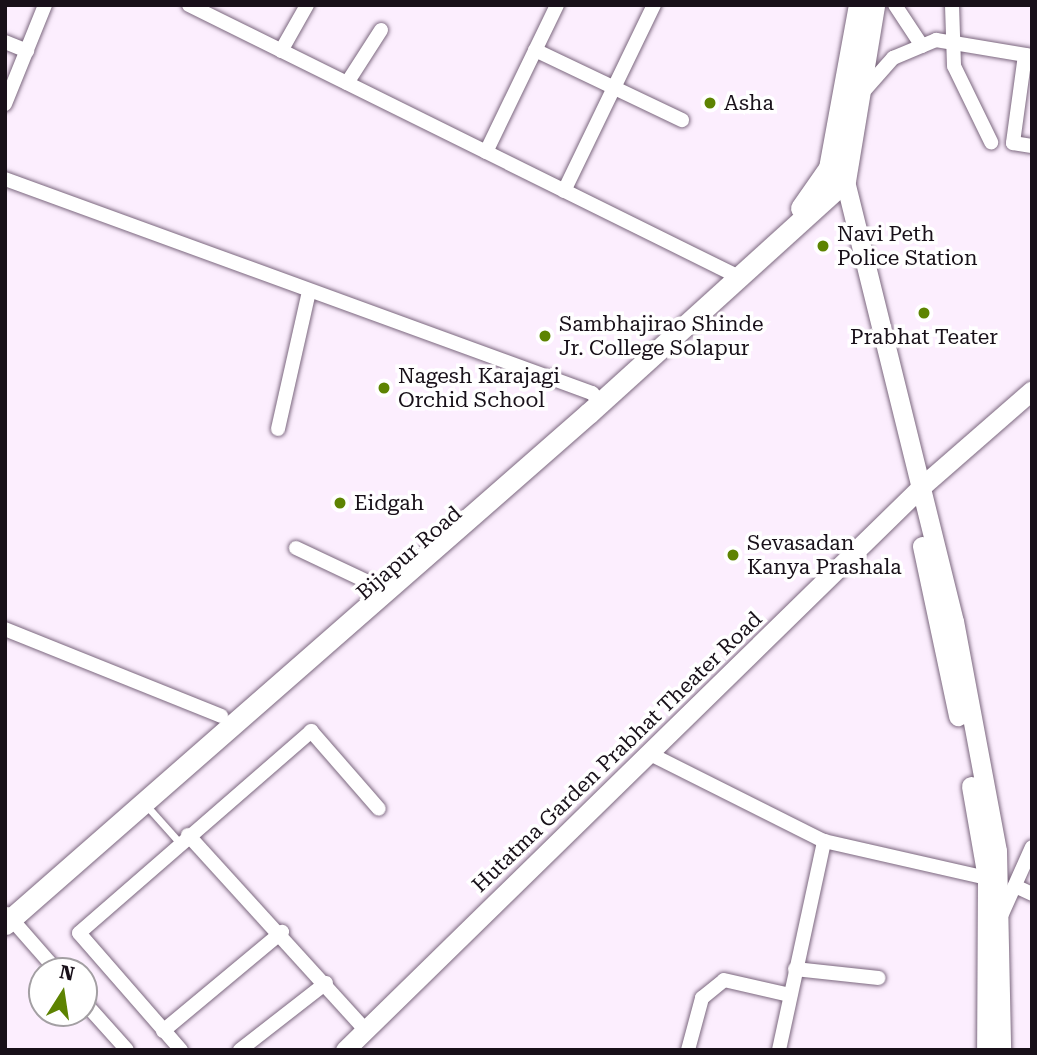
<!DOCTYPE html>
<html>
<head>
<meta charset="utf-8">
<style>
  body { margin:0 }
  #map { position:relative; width:1037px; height:1055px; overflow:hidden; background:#fceefe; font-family:"Roboto Serif",serif }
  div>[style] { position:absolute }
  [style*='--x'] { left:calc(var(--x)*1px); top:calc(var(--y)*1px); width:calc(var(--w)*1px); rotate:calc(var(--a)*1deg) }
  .roads { filter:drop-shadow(0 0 2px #7b677e) drop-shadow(0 0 2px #7b677e) }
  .lane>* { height:7px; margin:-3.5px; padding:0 3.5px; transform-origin:3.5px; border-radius:3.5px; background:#fff }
  .street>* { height:14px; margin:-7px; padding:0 7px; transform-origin:7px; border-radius:7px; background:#fff }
  .secondary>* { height:19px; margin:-9.5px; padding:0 9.5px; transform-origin:9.5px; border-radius:9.5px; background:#fff }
  .primary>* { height:21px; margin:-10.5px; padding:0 10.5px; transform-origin:10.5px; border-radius:10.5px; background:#fff }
  .dots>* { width:19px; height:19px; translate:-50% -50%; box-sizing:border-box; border:4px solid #fff; border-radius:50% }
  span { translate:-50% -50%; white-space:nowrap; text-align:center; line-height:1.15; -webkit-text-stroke:7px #fff; paint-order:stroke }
  .poi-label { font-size:21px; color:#181019 }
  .left { translate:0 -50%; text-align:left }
  .street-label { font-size:21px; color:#181019 }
  .frame { position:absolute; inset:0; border:7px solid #181019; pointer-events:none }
  .north { position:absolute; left:28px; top:957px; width:70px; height:70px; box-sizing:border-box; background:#fff; border:2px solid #a39fa3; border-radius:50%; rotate:12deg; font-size:19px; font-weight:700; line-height:28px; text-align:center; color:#181019 }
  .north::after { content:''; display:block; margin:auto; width:24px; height:32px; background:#5d8301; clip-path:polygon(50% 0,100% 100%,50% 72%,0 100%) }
</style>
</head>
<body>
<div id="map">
  <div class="roads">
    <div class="lane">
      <div style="--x:145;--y:804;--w:51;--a:48.2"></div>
    </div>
    <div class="street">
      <div style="--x:189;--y:5;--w:616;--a:26.32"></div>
      <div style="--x:895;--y:5;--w:49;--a:56.6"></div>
      <div style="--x:952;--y:5;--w:61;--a:88.1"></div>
      <div style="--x:954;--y:66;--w:85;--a:64"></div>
      <div style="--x:5;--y:42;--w:24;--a:22"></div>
      <div style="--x:535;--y:50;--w:163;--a:25.5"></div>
      <div style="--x:281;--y:51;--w:53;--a:-60.5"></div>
      <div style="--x:1025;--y:55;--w:89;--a:97.8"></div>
      <div style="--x:1013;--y:143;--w:19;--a:9"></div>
      <div style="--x:347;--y:83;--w:63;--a:-57.3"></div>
      <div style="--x:862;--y:93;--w:47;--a:-48.5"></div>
      <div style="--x:893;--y:58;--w:47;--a:-22.7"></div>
      <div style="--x:936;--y:40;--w:97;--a:9.5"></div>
      <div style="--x:5;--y:104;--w:107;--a:-68"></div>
      <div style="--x:486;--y:152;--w:163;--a:-64.2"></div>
      <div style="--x:5;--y:179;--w:625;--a:20.03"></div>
      <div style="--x:592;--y:393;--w:13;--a:48"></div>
      <div style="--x:564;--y:191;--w:207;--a:-64.2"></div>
      <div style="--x:278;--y:429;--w:141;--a:-77.3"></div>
      <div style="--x:296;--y:548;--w:84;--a:25.3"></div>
      <div style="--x:5;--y:629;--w:233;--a:21.9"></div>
      <div style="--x:650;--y:754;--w:195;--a:26.6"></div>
      <div style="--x:824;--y:841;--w:167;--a:12.8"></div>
      <div style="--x:188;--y:835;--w:260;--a:47.7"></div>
      <div style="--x:1015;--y:886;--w:19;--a:25"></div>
      <div style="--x:7;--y:914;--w:76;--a:48.7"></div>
      <div style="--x:1002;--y:914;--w:73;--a:-65.9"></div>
      <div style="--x:795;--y:969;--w:84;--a:6.1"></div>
      <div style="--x:84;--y:1002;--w:64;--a:48.1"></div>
      <div style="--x:163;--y:1031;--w:155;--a:-39.8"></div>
      <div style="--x:181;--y:1050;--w:155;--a:-131.1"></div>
      <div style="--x:79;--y:933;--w:308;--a:-41"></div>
      <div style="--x:311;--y:731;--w:103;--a:48.9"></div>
      <div style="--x:240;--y:1050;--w:109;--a:-37.9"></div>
      <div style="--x:688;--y:1050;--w:54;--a:-74.9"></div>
      <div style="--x:702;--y:998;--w:28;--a:-39"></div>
      <div style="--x:724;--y:980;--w:68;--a:12.8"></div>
      <div style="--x:779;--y:1050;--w:214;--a:-77.8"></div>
    </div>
    <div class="secondary">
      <div style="--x:835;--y:173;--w:13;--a:39"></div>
      <div style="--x:845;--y:181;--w:453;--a:76.1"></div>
      <div style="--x:954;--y:621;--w:234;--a:79.4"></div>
      <div style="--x:997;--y:851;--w:199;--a:88.8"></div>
      <div style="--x:922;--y:546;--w:174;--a:78"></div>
      <div style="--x:971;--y:786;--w:93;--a:80.1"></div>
      <div style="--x:987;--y:878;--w:172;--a:90.3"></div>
      <div style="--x:345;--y:1050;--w:805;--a:-44.35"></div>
      <div style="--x:921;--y:487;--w:147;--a:-41.1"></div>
    </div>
    <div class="primary">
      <div style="--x:801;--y:208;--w:49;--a:-55"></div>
      <div style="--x:829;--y:168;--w:166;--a:-79.6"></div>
      <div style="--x:5;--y:924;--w:776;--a:-41.19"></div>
      <div style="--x:589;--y:413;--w:345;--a:-42.2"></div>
      <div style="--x:845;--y:181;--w:178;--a:-80.6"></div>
    </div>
  </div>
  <div class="dots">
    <div style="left:710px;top:103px;background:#5d8301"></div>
    <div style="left:823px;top:246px;background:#5d8301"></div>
    <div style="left:924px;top:313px;background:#5d8301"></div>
    <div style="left:545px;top:336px;background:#5d8301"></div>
    <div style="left:384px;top:388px;background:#5d8301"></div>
    <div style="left:340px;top:503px;background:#5d8301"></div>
    <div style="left:733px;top:555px;background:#5d8301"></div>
  </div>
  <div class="poi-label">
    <span class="left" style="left:724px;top:103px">Asha</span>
    <span class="left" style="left:837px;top:246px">Navi Peth<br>Police Station</span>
    <span class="left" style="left:559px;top:336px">Sambhajirao Shinde<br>Jr. College Solapur</span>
    <span style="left:924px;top:337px">Prabhat Teater</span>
    <span class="left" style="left:398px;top:388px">Nagesh Karajagi<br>Orchid School</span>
    <span class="left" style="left:354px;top:503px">Eidgah</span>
    <span class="left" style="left:747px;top:555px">Sevasadan<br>Kanya Prashala</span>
  </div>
  <div class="street-label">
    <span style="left:409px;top:553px;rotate:-41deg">Bijapur Road</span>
    <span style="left:617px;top:752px;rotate:-44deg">Hutatma Garden Prabhat Theater Road</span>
  </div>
  <div class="frame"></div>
  <div class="north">N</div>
</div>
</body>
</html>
